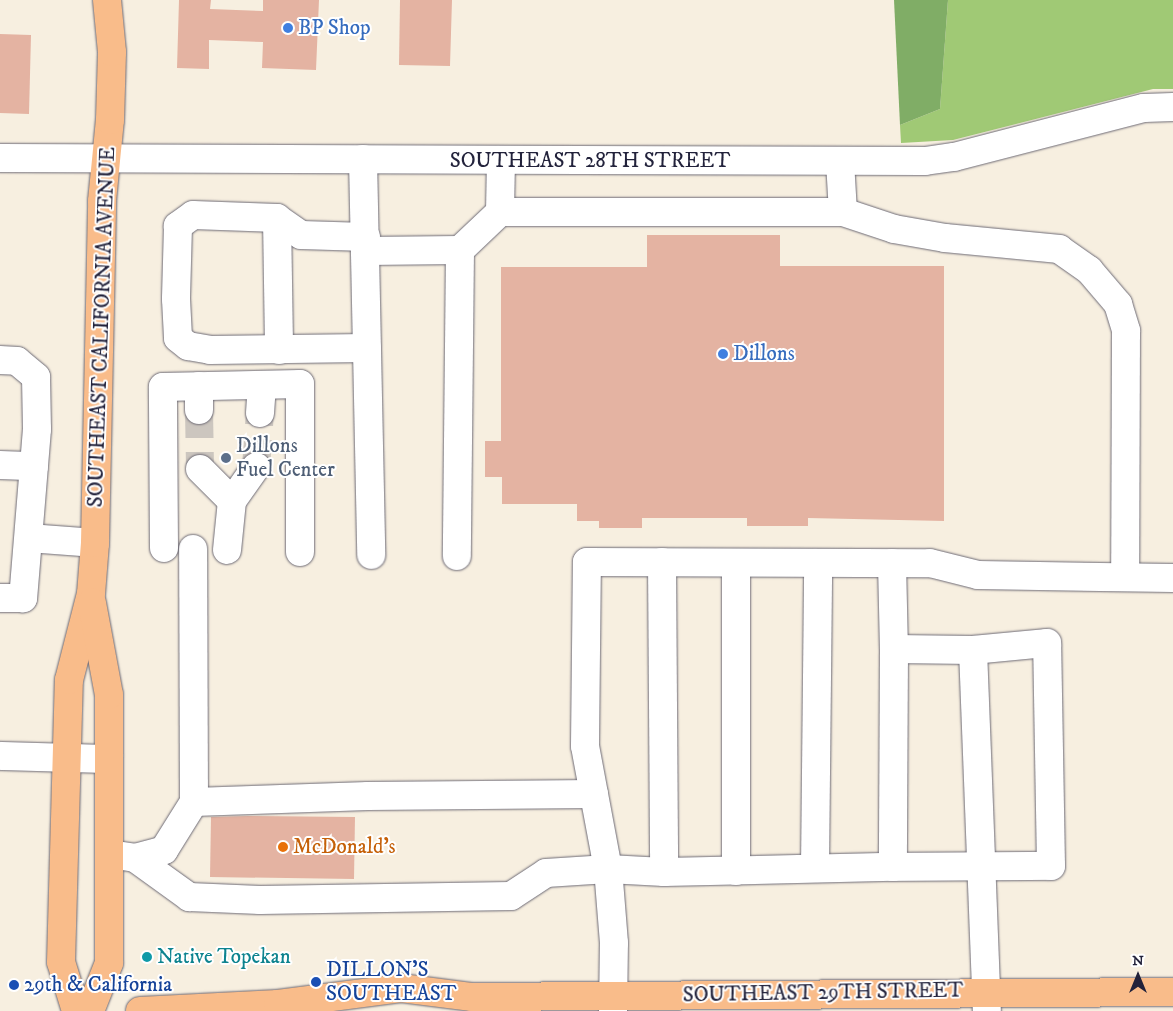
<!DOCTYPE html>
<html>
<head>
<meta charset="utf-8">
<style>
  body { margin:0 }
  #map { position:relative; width:1173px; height:1011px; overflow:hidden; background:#f7efe0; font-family:"IM FELL DW Pica",serif }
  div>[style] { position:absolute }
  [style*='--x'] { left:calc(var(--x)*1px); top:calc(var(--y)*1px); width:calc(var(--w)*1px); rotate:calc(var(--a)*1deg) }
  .green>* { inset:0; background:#a0c975 }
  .forest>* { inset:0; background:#80ad66 }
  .building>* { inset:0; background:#e4b3a2 }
  .minor-tunnel>* { height:28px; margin-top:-14px; transform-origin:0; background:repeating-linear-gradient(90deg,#ccc6bf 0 28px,transparent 0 42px) }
  .roads { filter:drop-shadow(0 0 1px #6d6a75) drop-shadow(0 0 1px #6d6a75) }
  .minor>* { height:28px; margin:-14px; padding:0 14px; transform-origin:14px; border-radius:14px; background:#fff }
  .major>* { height:28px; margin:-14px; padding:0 14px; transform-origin:14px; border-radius:14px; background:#f9bc8a }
  .dots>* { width:14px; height:14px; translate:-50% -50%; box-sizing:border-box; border:2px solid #fff; border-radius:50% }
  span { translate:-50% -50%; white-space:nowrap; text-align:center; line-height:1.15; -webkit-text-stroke:4px #fff; paint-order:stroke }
  .shop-label { font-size:21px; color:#366cbe }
  .left { translate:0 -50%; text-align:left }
  .street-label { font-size:21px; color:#22223b }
  .service-label { font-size:21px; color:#4e5e75 }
  .food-label { font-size:21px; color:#c56008 }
  .culture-label { font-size:21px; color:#0d838f }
  .transit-label { font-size:21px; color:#164399 }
  .north { position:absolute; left:1113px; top:951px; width:50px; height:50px; -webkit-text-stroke:4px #fff; paint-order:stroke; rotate:0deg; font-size:14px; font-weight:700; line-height:20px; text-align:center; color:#22223b }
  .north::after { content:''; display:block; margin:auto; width:18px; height:22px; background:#22223b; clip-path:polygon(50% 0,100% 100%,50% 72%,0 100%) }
</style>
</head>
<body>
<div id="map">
  <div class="green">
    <div style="clip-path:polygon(948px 0,1173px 0,1173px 89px,1153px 89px,953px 140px,901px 143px,900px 125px,940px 109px)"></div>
  </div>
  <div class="forest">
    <div style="clip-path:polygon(894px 0,948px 0,940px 109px,900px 125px)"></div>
  </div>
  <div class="building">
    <div style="clip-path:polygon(179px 0,211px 0,210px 9px,263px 11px,263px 0,319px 0,316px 70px,262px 68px,263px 42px,209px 40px,209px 69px,177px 68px)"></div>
    <div style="clip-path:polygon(400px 0,452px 0,450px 66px,399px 65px)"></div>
    <div style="clip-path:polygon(0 34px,31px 35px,29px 114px,0 113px)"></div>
    <div style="clip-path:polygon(647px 235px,780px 235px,780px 266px,944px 266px,944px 521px,808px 518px,808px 526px,747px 526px,747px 518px,642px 518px,642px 528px,599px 528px,599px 521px,577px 521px,577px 504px,502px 504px,502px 477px,485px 477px,485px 441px,501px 441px,501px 267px,647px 267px)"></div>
    <div style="clip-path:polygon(248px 816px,355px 817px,354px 879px,210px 877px,211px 817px)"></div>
  </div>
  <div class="minor-tunnel">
    <div style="--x:199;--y:410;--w:59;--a:89"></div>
    <div style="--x:256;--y:467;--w:54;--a:-85.8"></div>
  </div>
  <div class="roads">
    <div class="minor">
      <div style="--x:0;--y:158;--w:925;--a:0.19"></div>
      <div style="--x:925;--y:161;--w:29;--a:-8"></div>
      <div style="--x:954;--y:157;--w:196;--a:-14.5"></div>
      <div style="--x:1144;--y:108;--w:29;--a:-2"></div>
      <div style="--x:363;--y:159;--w:396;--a:88.8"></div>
      <div style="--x:501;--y:160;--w:52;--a:91.1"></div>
      <div style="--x:500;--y:212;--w:343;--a:0"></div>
      <div style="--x:843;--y:212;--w:50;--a:-93.4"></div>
      <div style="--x:843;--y:212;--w:54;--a:18.4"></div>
      <div style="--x:894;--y:229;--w:52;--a:10"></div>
      <div style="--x:945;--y:238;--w:115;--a:5.5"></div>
      <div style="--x:1059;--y:249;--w:37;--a:35"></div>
      <div style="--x:1089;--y:270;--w:45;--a:49.5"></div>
      <div style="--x:1118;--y:304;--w:28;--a:73"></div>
      <div style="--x:1126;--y:331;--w:244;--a:90.2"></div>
      <div style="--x:277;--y:218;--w:132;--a:89.1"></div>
      <div style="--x:366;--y:237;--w:65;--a:-178.2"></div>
      <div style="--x:301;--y:235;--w:29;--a:-145"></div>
      <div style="--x:277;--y:218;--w:84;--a:-178"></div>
      <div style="--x:193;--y:215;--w:19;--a:144"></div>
      <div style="--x:178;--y:226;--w:73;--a:91.6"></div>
      <div style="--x:176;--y:299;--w:39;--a:87"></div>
      <div style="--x:178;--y:338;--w:13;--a:39"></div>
      <div style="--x:188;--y:346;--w:22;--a:10"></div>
      <div style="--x:210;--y:350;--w:157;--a:-0.7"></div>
      <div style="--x:460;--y:250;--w:55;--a:-43.5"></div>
      <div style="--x:366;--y:251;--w:94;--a:-0.6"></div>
      <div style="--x:460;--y:250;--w:306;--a:90.6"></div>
      <div style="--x:0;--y:360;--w:17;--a:3"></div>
      <div style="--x:17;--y:361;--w:25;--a:40"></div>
      <div style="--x:36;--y:377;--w:52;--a:88.9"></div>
      <div style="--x:37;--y:429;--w:170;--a:94.7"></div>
      <div style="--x:23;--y:598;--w:23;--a:180"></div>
      <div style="--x:199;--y:386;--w:24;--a:90"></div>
      <div style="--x:260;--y:413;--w:28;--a:-86"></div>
      <div style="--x:0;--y:465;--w:34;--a:2"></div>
      <div style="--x:200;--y:469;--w:45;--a:45"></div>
      <div style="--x:232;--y:501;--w:42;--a:-54.8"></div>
      <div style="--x:29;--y:538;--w:66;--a:4.3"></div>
      <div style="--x:164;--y:548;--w:161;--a:-90.4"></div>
      <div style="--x:163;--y:387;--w:137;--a:-1.3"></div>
      <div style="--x:300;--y:384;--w:168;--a:90"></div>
      <div style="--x:227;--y:550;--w:49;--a:-84.2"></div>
      <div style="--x:662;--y:562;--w:310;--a:89.6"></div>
      <div style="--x:892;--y:563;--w:86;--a:88.7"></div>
      <div style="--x:894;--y:649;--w:79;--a:0.7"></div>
      <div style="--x:973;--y:650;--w:361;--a:87.8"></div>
      <div style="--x:894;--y:649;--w:218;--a:90.3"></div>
      <div style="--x:893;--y:867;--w:158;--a:-0.4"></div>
      <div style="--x:1051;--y:866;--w:223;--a:-91"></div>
      <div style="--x:1047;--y:643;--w:74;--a:174.6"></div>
      <div style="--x:0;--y:756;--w:109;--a:1.6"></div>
      <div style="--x:194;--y:802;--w:174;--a:-2"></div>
      <div style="--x:368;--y:796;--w:226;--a:-0.5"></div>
      <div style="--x:123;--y:856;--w:12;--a:9"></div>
      <div style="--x:135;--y:858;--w:30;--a:-15"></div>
      <div style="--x:164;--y:850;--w:57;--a:-58"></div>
      <div style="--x:194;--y:802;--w:253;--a:-90.2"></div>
      <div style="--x:135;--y:858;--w:67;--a:35.8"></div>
      <div style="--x:189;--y:897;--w:71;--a:2.4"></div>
      <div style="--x:260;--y:900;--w:251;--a:-0.9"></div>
      <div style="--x:511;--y:896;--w:42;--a:-33.3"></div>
      <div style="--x:546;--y:873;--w:62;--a:-3.7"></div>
      <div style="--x:608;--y:869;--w:56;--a:3.1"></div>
      <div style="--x:664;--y:872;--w:229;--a:-1.3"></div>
      <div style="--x:815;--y:868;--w:305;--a:-89.4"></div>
      <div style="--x:736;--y:871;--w:308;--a:-90"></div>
      <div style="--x:613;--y:1011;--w:68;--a:-89.2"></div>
      <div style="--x:614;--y:943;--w:74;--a:-94.6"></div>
      <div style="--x:608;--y:869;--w:125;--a:-100.6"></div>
      <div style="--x:585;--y:746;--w:184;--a:-89.4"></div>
      <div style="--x:587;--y:562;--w:343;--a:0.2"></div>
      <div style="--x:930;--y:563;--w:49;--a:14"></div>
      <div style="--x:978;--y:575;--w:195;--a:0.9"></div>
    </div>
    <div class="major">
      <div style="--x:76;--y:1011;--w:51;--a:-107"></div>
      <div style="--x:61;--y:962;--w:282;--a:-88.4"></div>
      <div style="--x:69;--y:680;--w:89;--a:-75.7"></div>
      <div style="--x:91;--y:594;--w:51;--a:-85.5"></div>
      <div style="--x:95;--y:543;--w:342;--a:-88.8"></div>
      <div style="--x:102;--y:201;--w:81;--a:-84.4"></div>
      <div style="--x:110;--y:120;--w:68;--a:-88.3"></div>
      <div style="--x:112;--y:52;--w:52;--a:-95.5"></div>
      <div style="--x:90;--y:1011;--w:52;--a:-68.4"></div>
      <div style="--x:109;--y:963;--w:268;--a:-90"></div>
      <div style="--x:109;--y:695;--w:94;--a:-100.5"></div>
      <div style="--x:140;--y:1011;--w:138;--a:-2.9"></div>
      <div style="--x:278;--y:1004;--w:124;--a:-7.4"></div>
      <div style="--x:401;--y:988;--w:72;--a:7.2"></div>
      <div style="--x:472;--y:997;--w:701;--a:-0.41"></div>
    </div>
  </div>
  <div class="dots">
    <div style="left:288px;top:28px;background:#3f7fe0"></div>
    <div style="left:723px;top:354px;background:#3f7fe0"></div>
    <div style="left:226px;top:458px;background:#5c6f8a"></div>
    <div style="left:283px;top:847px;background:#e8710a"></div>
    <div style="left:147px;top:957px;background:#0f9aa8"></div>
    <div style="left:316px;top:982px;background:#1a4fb4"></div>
    <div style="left:14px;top:985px;background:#1a4fb4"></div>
  </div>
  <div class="shop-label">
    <span class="left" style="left:298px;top:28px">BP Shop</span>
    <span class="left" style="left:733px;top:354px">Dillons</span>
  </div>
  <div class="street-label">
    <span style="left:590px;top:161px">SOUTHEAST 28TH STREET</span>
    <span style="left:102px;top:327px;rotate:-88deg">SOUTHEAST CALIFORNIA AVENUE</span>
    <span style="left:823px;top:993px;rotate:-1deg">SOUTHEAST 29TH STREET</span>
  </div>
  <div class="service-label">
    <span class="left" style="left:236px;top:458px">Dillons<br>Fuel Center</span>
  </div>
  <div class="food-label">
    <span class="left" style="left:293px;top:847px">McDonald's</span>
  </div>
  <div class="culture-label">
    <span class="left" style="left:157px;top:957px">Native Topekan</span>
  </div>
  <div class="transit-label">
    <span class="left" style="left:326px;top:982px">DILLON'S<br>SOUTHEAST</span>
    <span class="left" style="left:24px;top:985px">29th &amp; California</span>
  </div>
  <div class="north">N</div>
</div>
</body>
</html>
